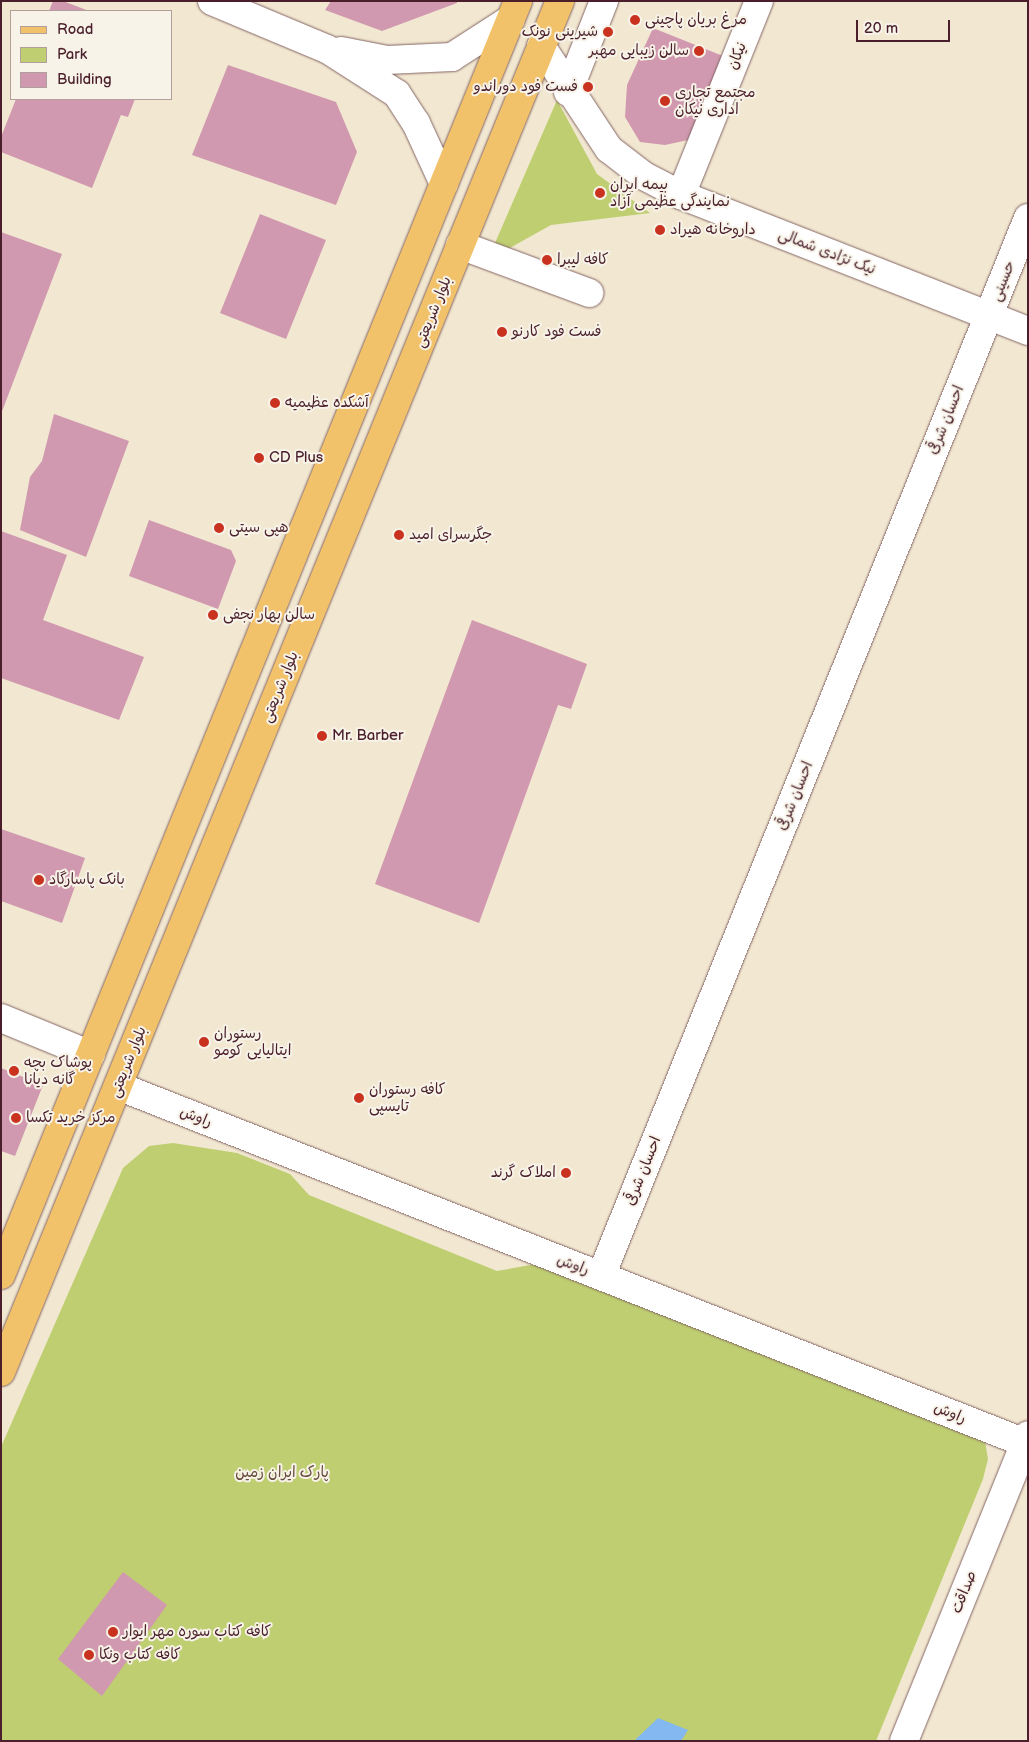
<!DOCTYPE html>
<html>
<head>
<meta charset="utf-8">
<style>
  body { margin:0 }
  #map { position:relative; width:1029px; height:1742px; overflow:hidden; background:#f2e8d1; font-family:"Balsamiq Sans","Playpen Sans Arabic",sans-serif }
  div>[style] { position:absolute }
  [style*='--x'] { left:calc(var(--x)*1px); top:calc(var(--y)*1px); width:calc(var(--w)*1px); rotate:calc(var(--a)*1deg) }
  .green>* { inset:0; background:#bece71 }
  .water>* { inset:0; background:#83b8f1 }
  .building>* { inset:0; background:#d099af }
  .roads { filter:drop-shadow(0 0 1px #856565) drop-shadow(0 0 1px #856565) }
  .minor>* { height:28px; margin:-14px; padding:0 14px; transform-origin:14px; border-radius:14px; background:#fff }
  .major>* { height:28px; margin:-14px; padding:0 14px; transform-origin:14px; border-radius:14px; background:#f2c26a }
  .dots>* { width:14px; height:14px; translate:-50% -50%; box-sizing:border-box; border:2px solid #f7f3e8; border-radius:50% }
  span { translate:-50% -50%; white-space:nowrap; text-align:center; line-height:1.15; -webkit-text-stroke:4px #f7f3e8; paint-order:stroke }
  .poi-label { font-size:15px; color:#4a1f2b }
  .left { translate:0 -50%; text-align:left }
  .right { translate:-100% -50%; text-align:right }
  .street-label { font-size:15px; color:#4a1f2b }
  .park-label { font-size:15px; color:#674b3c }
  .frame { position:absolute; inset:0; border:2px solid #4a1f2b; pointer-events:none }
  .legend { position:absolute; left:10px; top:10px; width:162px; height:90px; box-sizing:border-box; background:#f7f3e8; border:1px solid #b29e9c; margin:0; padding:6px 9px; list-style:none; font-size:15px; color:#4a1f2b }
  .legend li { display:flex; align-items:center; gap:10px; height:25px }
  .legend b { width:25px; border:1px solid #b29e9c }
  .scale { position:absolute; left:856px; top:20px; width:94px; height:22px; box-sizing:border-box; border:2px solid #4a1f2b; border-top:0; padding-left:6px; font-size:15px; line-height:18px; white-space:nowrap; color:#4a1f2b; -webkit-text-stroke:4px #f7f3e8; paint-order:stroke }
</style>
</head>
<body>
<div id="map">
  <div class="green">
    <div style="clip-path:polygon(557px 100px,597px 174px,650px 213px,551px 225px,506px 250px,495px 243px)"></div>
    <div style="clip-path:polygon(173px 1143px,237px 1153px,290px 1174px,309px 1195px,497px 1271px,552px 1261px,985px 1441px,988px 1459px,983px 1479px,876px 1741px,1px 1741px,1px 1447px,123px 1168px,149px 1146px)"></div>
  </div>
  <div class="water">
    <div style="clip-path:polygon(658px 1718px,688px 1730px,681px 1741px,634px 1741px)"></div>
  </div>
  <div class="building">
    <div style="clip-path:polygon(53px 1px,63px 1px,89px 11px,49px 11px)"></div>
    <div style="clip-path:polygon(331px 1px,457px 1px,457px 3px,382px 31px,325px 10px)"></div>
    <div style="clip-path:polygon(653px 28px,723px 56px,688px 140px,665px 145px,640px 142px,625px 117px,627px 85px)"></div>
    <div style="clip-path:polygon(228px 65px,336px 102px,357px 152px,336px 205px,192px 155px)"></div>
    <div style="clip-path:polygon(16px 99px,135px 99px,128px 117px,121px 115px,92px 188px,1px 152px,1px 137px)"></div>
    <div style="clip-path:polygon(260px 214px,326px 240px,286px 339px,220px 313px)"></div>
    <div style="clip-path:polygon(1px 232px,62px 254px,1px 414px)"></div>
    <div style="clip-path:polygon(54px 414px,129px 441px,86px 557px,20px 530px,30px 477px,42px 461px)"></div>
    <div style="clip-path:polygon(149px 520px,231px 550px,236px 561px,218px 609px,129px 576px)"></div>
    <div style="clip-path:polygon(1px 531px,67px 555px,43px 620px,144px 657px,119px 720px,1px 678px)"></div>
    <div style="clip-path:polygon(472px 620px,587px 664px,571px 709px,558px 705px,479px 923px,375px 884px)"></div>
    <div style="clip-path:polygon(1px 829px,85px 858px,62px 923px,1px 901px)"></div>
    <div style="clip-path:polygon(1px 1068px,43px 1085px,15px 1156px,1px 1151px)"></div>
    <div style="clip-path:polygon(123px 1572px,167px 1605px,102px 1696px,58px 1659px)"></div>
  </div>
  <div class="roads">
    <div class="minor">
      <div style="--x:212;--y:1;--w:125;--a:22.7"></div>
      <div style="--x:327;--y:49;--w:83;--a:32.7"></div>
      <div style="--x:397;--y:94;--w:35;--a:57"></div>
      <div style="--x:416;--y:123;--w:67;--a:65.3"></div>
      <div style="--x:541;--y:46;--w:123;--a:56.6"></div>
      <div style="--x:609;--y:149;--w:44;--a:37.6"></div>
      <div style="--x:644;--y:176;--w:42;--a:27.2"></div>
      <div style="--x:681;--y:195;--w:373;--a:21.4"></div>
      <div style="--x:341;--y:51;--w:47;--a:11.1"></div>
      <div style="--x:387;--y:60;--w:65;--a:-2.6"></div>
      <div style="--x:452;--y:57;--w:70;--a:-32.8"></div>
      <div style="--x:568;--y:92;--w:98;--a:-68.4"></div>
      <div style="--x:681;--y:195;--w:209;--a:-68.1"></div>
      <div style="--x:460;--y:245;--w:138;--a:20.4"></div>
      <div style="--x:1;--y:1018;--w:97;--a:22.3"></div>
      <div style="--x:118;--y:1086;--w:978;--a:21.48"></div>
      <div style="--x:601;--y:1276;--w:1141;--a:-68.02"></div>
      <div style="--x:904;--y:1741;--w:330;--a:-67.9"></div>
    </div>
    <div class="major">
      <div style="--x:1;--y:1275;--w:1375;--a:-67.91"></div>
      <div style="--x:1;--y:1372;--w:1481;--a:-67.82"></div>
    </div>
  </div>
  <div class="dots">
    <div style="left:635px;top:20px;background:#c8321e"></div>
    <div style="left:608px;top:32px;background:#c8321e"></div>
    <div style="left:699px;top:51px;background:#c8321e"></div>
    <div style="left:588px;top:87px;background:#c8321e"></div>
    <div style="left:665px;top:101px;background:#c8321e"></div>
    <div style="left:600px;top:193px;background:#c8321e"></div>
    <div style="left:660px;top:230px;background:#c8321e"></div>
    <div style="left:547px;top:260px;background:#c8321e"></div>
    <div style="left:502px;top:332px;background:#c8321e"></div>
    <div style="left:275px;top:403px;background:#c8321e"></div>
    <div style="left:259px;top:458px;background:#c8321e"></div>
    <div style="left:219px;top:528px;background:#c8321e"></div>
    <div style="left:399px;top:535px;background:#c8321e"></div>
    <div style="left:213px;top:615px;background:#c8321e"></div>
    <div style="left:322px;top:736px;background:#c8321e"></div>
    <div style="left:39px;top:880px;background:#c8321e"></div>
    <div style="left:204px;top:1042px;background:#c8321e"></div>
    <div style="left:14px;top:1071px;background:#c8321e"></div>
    <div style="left:359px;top:1098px;background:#c8321e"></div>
    <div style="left:16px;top:1118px;background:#c8321e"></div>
    <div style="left:566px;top:1173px;background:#c8321e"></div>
    <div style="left:113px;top:1632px;background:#c8321e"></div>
    <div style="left:89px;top:1655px;background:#c8321e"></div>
  </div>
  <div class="poi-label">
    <span class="left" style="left:645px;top:20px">مرغ بریان پاچینی</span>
    <span class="right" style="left:598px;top:32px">شیرینی نونک</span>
    <span class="right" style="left:689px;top:51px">سالن زیبایی مهبر</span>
    <span class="right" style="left:578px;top:87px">فست فود دوراندو</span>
    <span class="left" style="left:675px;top:101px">مجتمع تجاری<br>اداری نیکان</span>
    <span class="left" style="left:610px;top:193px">بیمه ایران<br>نمایندگی عظیمی آزاد</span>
    <span class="left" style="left:670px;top:230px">داروخانه هیراد</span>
    <span class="left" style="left:557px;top:260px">کافه لیبرا</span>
    <span class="left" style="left:512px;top:332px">فست فود کارنو</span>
    <span class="left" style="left:285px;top:403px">آشکده عظیمیه</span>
    <span class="left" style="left:269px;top:458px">CD Plus</span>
    <span class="left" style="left:229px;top:528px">هپی سیتی</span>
    <span class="left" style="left:409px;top:535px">جگرسرای امید</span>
    <span class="left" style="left:223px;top:615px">سالن بهار نجفی</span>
    <span class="left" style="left:332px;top:736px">Mr. Barber</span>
    <span class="left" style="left:49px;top:880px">بانک پاسارگاد</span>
    <span class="left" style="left:214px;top:1042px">رستوران<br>ایتالیایی کومو</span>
    <span class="left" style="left:24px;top:1071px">پوشاک بچه<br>گانه دیانا</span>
    <span class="left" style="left:369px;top:1098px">کافه رستوران<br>تایسپی</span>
    <span class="left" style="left:26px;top:1118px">مرکز خرید تکسا</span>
    <span class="right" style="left:556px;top:1173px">املاک گرند</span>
    <span class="left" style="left:123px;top:1632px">کافه کتاب سوره مهر ایوار</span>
    <span class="left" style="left:99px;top:1655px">کافه کتاب ونکا</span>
  </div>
  <div class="street-label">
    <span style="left:737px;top:56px;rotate:-68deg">نیکان</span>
    <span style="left:827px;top:252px;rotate:21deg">نیک نژادی شمالی</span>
    <span style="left:1003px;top:281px;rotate:-68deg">حسینی</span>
    <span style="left:433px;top:312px;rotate:-68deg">بلوار شریعتی</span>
    <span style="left:946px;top:420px;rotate:-68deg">احسان شرقی</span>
    <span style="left:280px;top:687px;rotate:-68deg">بلوار شریعتی</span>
    <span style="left:795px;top:796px;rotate:-68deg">احسان شرقی</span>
    <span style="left:128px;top:1062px;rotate:-68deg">بلوار شریعتی</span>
    <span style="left:196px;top:1117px;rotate:21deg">راوش</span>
    <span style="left:643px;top:1171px;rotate:-68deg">احسان شرقی</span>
    <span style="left:573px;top:1265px;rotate:21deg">راوش</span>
    <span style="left:950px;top:1413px;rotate:22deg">راوش</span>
    <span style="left:964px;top:1592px;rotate:-68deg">صداقت</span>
  </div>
  <div class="park-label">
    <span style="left:282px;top:1473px">پارک ایران زمین</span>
  </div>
  <div class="frame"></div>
  <ul class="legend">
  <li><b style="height:6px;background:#f2c26a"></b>Road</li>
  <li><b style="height:14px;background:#bece71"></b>Park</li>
  <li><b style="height:14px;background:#d099af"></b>Building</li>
  </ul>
  <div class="scale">20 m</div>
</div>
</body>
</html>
